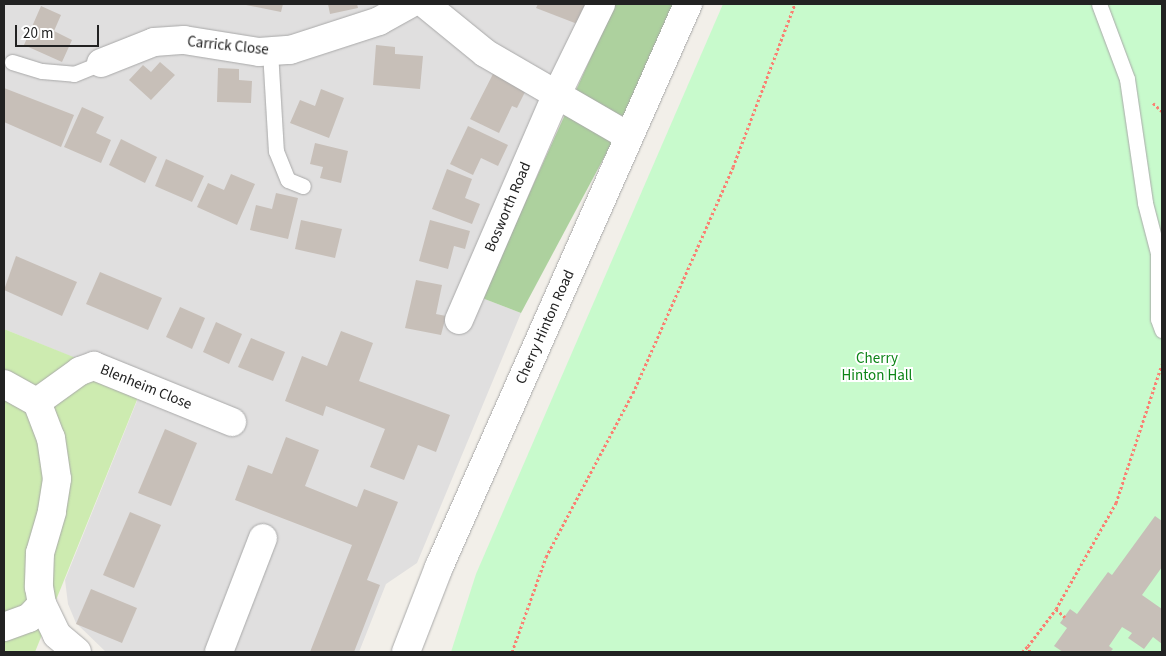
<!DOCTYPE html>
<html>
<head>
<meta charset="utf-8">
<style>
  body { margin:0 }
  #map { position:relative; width:1166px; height:656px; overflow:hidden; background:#f2efe9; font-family:"Source Sans 3",sans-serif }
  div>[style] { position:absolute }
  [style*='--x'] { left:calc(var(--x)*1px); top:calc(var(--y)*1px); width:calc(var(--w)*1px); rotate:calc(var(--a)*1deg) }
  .residential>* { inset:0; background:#e0dfdf }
  .grass>* { inset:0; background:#cdebb0 }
  .forest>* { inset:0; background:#add19e }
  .park>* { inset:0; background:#c8facc }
  .building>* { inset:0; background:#c7bfb8 }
  .path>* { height:3px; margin-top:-1.5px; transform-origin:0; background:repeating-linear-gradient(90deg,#fa8072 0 2.5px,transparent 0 5px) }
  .roads { filter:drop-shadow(0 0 1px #a9a9a9) drop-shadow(0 0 1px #a9a9a9) }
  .service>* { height:15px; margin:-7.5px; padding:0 7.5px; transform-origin:7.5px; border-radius:7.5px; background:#fff }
  .minor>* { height:28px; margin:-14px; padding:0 14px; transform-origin:14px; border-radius:14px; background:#fff }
  .tertiary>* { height:28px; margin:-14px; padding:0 14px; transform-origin:14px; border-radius:14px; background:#fff }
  span { translate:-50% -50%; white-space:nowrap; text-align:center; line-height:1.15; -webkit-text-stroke:4px #fff; paint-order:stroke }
  .street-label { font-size:15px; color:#222 }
  .park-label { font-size:15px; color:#0c8416 }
  .frame { position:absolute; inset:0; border:5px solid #222; pointer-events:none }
  .scale { position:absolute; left:15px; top:25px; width:84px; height:22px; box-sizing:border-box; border:2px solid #222; border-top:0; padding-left:6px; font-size:15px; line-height:18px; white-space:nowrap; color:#222; -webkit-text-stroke:4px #fff; paint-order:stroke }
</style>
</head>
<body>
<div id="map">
  <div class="residential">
    <div style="clip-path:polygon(4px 4px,591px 4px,482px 298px,521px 313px,417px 563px,386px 584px,359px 652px,106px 652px,76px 623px,68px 604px,65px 580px,143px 386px,4px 329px)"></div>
  </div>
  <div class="grass">
    <div style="clip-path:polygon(4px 329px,143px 385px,35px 652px,4px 652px)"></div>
  </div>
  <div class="forest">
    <div style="clip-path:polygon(615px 4px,676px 4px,630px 109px,521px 313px,482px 298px)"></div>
  </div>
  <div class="park">
    <div style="clip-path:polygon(723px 4px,1162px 4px,1162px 652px,451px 652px,476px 574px)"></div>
  </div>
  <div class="building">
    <div style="clip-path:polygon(241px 4px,283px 4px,281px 12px)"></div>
    <div style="clip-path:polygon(328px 4px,357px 4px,358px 8px,330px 14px)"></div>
    <div style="clip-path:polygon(538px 4px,588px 4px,580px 25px,536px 8px)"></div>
    <div style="clip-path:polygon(41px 6px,61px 15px,54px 31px,72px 40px,62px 62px,24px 45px)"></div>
    <div style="clip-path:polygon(376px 45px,395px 47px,395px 54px,423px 56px,420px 89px,373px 85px)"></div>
    <div style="clip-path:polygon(160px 62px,175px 75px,151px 100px,129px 80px,143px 65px,151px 72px)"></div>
    <div style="clip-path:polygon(218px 68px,239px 69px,239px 80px,252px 81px,251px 103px,217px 102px)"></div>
    <div style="clip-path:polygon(494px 72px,527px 88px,517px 108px,512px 106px,499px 133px,470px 119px)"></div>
    <div style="clip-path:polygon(4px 88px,74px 115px,61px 147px,4px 122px)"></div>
    <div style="clip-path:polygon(321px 89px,344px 98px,329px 138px,290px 123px,300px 100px,315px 106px)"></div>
    <div style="clip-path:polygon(82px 107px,104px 117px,96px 133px,111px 140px,101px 163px,64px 147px)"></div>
    <div style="clip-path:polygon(468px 126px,508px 145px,498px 166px,481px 158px,473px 175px,450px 164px)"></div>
    <div style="clip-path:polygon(121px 139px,157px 157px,145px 183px,109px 165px)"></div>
    <div style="clip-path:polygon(315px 143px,348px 151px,341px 183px,320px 178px,323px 167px,310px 164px)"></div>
    <div style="clip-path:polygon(166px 159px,204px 176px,192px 202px,155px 186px)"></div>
    <div style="clip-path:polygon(447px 169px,472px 179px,465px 198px,480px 204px,472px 224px,432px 209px)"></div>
    <div style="clip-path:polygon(231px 174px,255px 184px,237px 225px,197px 207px,208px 183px,224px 190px)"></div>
    <div style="clip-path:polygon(276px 193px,298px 198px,288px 239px,250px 230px,256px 205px,272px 209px)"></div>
    <div style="clip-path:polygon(301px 220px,342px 229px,335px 258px,295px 249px)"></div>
    <div style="clip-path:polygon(430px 220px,470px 231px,465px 249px,454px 246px,448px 269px,419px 261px)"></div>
    <div style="clip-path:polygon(16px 256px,77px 282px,62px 316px,4px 290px)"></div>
    <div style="clip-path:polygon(100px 272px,162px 298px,148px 330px,86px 304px)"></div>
    <div style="clip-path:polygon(416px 280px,442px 285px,436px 314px,446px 316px,441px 335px,405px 328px)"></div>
    <div style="clip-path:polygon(180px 307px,205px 318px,192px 349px,166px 337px)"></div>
    <div style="clip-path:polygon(216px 322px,242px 334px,229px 364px,203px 352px)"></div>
    <div style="clip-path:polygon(341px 331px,373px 343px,359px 381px,450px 415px,436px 452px,418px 445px,404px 480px,370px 467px,385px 429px,326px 406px,323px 416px,285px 401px,302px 356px,327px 366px)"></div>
    <div style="clip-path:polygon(251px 338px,285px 352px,273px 381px,238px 367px)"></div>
    <div style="clip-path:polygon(165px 429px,197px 443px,171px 506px,138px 493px)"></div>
    <div style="clip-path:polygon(286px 437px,319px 450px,305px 486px,357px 507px,364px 489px,398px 502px,367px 580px,380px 585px,354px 652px,310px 652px,352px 545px,235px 500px,248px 465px,272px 474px)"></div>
    <div style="clip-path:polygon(130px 512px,161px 525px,134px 588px,103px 575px)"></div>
    <div style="clip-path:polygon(1155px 516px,1162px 521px,1162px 567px,1142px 595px,1162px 609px,1162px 644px,1153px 637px,1144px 649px,1128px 638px,1132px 633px,1122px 627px,1109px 646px,1113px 649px,1110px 652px,1063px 652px,1054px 646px,1067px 628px,1060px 623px,1070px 609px,1077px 614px,1108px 572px,1112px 575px)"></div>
    <div style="clip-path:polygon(91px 589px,137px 608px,122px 643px,76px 624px)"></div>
  </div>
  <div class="path">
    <div style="--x:1153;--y:103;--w:12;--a:42"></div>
    <div style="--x:1056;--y:609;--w:12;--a:42"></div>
    <div style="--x:512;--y:652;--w:101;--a:-70.3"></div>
    <div style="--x:546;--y:557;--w:186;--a:-62.1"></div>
    <div style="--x:633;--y:393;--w:247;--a:-66.1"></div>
    <div style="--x:733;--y:167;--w:174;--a:-69.2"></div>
    <div style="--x:1022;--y:652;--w:8;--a:-45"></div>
    <div style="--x:1030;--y:652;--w:6;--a:-108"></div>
    <div style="--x:1028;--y:646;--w:46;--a:-52.9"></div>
    <div style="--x:1056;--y:609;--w:122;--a:-60.5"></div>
    <div style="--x:1116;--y:503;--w:146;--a:-71.7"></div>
  </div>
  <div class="roads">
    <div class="service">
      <div style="--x:1099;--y:4;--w:80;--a:69.5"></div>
      <div style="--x:1127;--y:79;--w:125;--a:81.7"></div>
      <div style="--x:1145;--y:203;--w:52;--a:75.4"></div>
      <div style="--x:1158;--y:253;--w:66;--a:90"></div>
      <div style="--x:1158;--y:319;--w:12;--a:70"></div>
      <div style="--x:270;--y:51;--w:100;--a:86.6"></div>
      <div style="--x:276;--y:151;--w:31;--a:68"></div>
      <div style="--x:288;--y:180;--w:16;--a:22"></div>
      <div style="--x:12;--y:62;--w:31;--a:17"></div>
      <div style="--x:42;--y:71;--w:32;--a:5"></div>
      <div style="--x:74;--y:74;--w:29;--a:-22"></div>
    </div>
    <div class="minor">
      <div style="--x:425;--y:4;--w:77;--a:39.2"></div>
      <div style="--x:485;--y:53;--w:165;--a:30.1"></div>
      <div style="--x:101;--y:63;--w:57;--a:-21.6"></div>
      <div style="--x:154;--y:42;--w:30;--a:-4"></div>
      <div style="--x:184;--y:40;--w:76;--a:9.1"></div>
      <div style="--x:259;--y:52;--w:31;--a:-4"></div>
      <div style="--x:290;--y:50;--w:94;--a:-18"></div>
      <div style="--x:379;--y:21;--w:35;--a:-29"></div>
      <div style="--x:459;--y:320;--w:246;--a:-66.6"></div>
      <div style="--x:557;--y:94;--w:100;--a:-63.9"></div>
      <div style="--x:4;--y:384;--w:38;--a:29"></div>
      <div style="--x:37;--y:402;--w:39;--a:69"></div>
      <div style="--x:51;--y:438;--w:41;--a:81.7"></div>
      <div style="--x:57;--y:479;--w:33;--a:99"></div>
      <div style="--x:52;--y:512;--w:43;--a:106.3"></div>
      <div style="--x:40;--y:553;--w:34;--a:92"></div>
      <div style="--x:39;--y:587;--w:17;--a:80"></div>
      <div style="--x:42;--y:604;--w:34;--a:64"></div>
      <div style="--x:57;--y:635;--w:26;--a:40"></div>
      <div style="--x:37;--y:402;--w:53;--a:-35.8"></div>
      <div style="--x:80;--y:371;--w:15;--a:-20"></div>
      <div style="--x:94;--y:366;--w:149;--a:22.1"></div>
      <div style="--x:4;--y:627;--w:27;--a:-20"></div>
      <div style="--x:29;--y:618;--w:19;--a:-47"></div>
      <div style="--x:219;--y:652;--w:122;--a:-68.9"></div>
    </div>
    <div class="tertiary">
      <div style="--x:406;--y:652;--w:91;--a:-68.8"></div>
      <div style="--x:439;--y:567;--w:616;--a:-66.14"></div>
    </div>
  </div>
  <div class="street-label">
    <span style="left:228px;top:46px;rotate:6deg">Carrick Close</span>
    <span style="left:508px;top:207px;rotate:-67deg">Bosworth Road</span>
    <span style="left:545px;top:327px;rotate:-66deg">Cherry Hinton Road</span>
    <span style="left:146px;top:387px;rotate:22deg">Blenheim Close</span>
  </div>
  <div class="park-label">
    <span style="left:877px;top:367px">Cherry<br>Hinton Hall</span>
  </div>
  <div class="frame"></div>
  <div class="scale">20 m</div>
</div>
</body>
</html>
